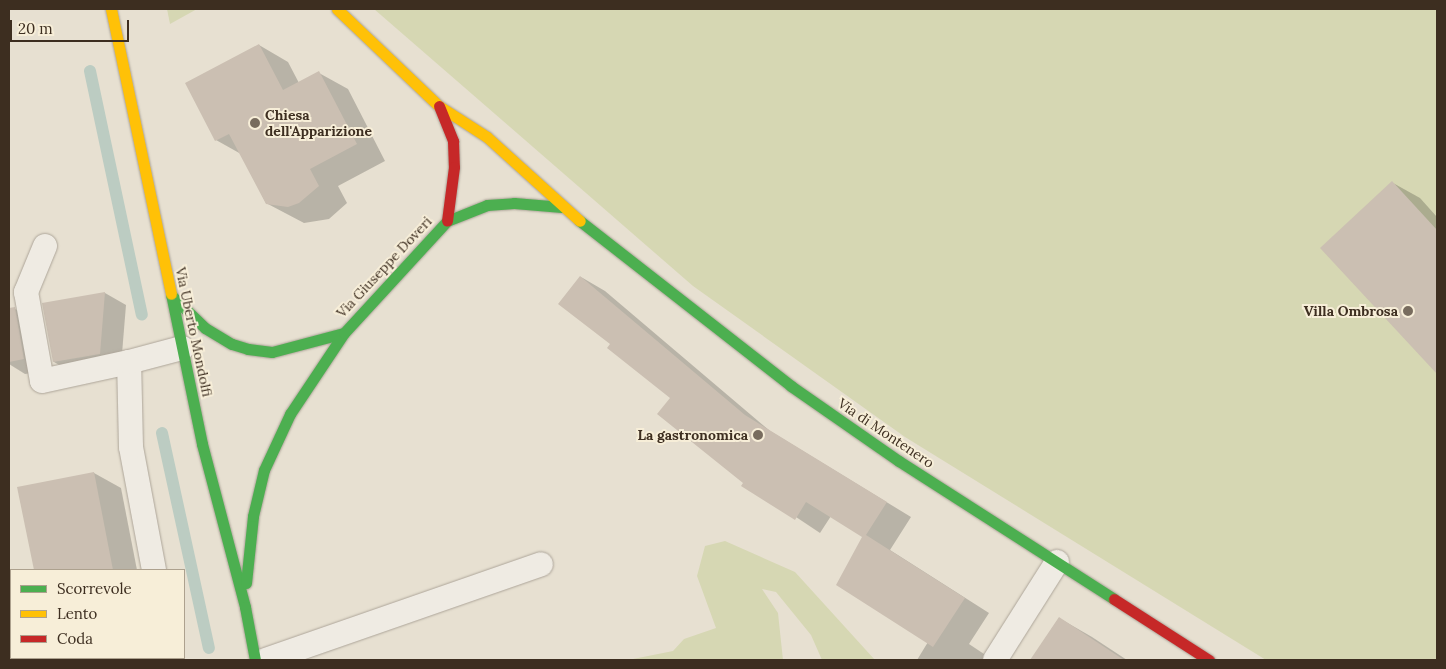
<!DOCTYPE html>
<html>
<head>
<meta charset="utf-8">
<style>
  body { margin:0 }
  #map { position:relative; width:1446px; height:669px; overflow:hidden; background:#e7e0d1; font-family:Lora,serif }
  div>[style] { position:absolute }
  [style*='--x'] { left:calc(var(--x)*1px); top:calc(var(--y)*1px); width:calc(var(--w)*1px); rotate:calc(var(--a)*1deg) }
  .green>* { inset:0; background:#d6d7b3 }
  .shadow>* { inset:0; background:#0003 }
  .stream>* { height:12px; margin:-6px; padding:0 6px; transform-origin:6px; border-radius:6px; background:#bcccc2 }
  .building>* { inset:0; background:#cbbfb2 }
  .roads { filter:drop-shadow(0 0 1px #ada599) drop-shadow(0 0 1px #ada599) }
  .lane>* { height:24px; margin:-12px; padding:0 12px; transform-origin:12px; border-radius:12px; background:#efebe3 }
  .fast>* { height:11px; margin:-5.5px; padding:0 5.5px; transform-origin:5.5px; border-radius:5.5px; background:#4caf50 }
  .slow>* { height:11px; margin:-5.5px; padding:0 5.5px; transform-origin:5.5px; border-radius:5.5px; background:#ffc107 }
  .jam>* { height:11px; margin:-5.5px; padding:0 5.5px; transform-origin:5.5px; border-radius:5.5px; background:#c62828 }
  .dots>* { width:14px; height:14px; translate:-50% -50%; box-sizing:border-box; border:2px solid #f7eed8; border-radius:50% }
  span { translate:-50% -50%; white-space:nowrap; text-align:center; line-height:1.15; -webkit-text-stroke:4px #f7eed8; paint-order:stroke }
  .poi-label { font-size:14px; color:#3d2e20; font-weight:700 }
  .left { translate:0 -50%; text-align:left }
  .right { translate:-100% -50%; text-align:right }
  .street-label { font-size:14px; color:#3d2e20 }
  .frame { position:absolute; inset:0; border:10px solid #3d2e20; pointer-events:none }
  .legend { position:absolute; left:10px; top:569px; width:175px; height:90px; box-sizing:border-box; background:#f7eed8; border:1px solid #ada18e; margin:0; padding:6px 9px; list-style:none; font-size:15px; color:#3d2e20 }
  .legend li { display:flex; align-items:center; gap:10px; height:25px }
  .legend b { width:25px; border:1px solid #ada18e }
  .scale { position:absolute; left:10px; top:20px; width:119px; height:22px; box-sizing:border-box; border:2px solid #3d2e20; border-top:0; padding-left:6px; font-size:15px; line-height:18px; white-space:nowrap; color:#3d2e20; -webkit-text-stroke:4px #f7eed8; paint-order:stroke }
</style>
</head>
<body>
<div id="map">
  <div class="green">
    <div style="clip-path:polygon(167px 9px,197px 9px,170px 24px)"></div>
    <div style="clip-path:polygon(374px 9px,1437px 9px,1437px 660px,1266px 660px,905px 437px,693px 286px)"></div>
    <div style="clip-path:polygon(725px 541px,795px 572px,875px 660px,822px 660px,811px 635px,776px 592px,762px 589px,778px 613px,783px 660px,628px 660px,673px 651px,684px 639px,716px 628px,697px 576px,705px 546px)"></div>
  </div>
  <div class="shadow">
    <div style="clip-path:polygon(259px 45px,288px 62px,299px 83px,319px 73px,348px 89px,385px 161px,338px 186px,347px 203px,329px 219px,304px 223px,266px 203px,241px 154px,216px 140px)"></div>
    <div style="clip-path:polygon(1393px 183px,1420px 198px,1437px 217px,1437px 372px,1322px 248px)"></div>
    <div style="clip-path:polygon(581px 277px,605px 291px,770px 431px,911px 517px,890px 550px,989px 613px,969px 644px,993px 660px,917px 660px,928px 642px,864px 536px,831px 516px,820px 533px,745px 483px,672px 398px,611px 344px)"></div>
    <div style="clip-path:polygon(105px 293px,126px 305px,121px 366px,75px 374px,54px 362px,43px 304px)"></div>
    <div style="clip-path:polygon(15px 309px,36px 321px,45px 371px,25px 374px,9px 364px,9px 310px)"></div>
    <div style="clip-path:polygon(94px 473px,121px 488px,137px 570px,35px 570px,18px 488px)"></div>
    <div style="clip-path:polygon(1059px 618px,1092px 637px,1127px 660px,1031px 660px)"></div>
    <div style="clip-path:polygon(53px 658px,119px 658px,119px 660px,54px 660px)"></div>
  </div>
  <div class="stream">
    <div style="--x:90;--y:71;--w:249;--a:78"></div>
    <div style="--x:162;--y:433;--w:220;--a:77.7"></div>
  </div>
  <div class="building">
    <div style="clip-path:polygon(259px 44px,283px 90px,319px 71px,357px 144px,310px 169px,319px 186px,299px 203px,288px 207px,266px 204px,229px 134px,215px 141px,185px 83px)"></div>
    <div style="clip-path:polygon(1392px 181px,1437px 230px,1437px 374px,1320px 248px)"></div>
    <div style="clip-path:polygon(580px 276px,745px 415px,887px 502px,866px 535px,965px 598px,933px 647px,836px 585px,862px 537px,806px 502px,795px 520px,741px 486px,743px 483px,657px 414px,670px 398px,607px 348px,610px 344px,558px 304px)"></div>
    <div style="clip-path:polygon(105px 292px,100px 354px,53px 362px,42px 303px)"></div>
    <div style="clip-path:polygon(15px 307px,24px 359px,9px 362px,9px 308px)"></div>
    <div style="clip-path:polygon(94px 472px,113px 570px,34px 570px,17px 487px)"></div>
    <div style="clip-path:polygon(1059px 617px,1124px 660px,1030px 660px)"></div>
  </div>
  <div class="roads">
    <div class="lane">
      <div style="--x:45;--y:246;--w:50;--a:112.4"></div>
      <div style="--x:26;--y:292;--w:90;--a:79.8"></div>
      <div style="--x:42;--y:381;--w:89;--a:-12.3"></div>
      <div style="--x:154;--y:570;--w:125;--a:-100.6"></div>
      <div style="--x:131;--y:447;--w:85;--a:-91.3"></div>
      <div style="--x:129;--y:362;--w:55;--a:-14.8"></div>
      <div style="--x:266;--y:660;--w:291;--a:-19.2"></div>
      <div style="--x:995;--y:660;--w:116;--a:-57.7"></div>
    </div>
    <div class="fast">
      <div style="--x:580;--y:221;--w:268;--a:38"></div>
      <div style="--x:791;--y:386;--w:131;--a:34.8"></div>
      <div style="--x:899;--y:461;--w:255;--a:32.7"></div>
      <div style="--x:171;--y:294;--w:153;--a:78.3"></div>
      <div style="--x:202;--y:444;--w:169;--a:75.2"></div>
      <div style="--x:245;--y:607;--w:54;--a:79.3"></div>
      <div style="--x:171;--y:295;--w:47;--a:44.1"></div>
      <div style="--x:205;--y:328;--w:31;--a:31"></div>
      <div style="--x:232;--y:344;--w:17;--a:17"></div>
      <div style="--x:248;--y:349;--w:24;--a:7"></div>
      <div style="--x:272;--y:352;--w:74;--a:-14.8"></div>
      <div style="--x:246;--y:583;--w:67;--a:-84"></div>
      <div style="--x:253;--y:516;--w:47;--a:-76.6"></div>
      <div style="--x:264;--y:470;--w:62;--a:-65.1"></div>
      <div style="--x:290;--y:414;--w:97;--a:-56.3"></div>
      <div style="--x:344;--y:333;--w:152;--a:-47.4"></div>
      <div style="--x:447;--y:221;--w:43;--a:-21.8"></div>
      <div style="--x:487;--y:205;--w:27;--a:-4"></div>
      <div style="--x:514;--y:203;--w:48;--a:4.8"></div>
    </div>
    <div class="slow">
      <div style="--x:111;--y:9;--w:291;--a:78.1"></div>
      <div style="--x:337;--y:9;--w:141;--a:43.6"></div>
      <div style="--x:439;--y:106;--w:57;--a:32.9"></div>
      <div style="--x:487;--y:137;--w:125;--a:42.1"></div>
    </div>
    <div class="jam">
      <div style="--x:439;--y:106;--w:38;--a:68"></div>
      <div style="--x:453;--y:141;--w:26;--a:88"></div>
      <div style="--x:454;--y:167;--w:54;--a:97.4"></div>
      <div style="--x:1114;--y:599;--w:113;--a:32.7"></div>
    </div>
  </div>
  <div class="dots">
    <div style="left:255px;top:123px;background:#786c5e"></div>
    <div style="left:1408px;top:311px;background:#786c5e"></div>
    <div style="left:758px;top:435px;background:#786c5e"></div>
  </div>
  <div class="poi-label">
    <span class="left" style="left:265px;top:123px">Chiesa<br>dell'Apparizione</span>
    <span class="right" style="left:1398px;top:311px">Villa Ombrosa</span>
    <span class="right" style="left:748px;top:435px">La gastronomica</span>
  </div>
  <div class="street-label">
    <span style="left:384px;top:267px;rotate:-47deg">Via Giuseppe Doveri</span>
    <span style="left:194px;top:332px;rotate:78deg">Via Uberto Mondolfi</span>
    <span style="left:886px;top:433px;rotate:34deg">Via di Montenero</span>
  </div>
  <div class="frame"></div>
  <ul class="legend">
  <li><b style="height:6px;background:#4caf50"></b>Scorrevole</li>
  <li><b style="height:6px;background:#ffc107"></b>Lento</li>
  <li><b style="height:6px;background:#c62828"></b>Coda</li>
  </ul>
  <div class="scale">20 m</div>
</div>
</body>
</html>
